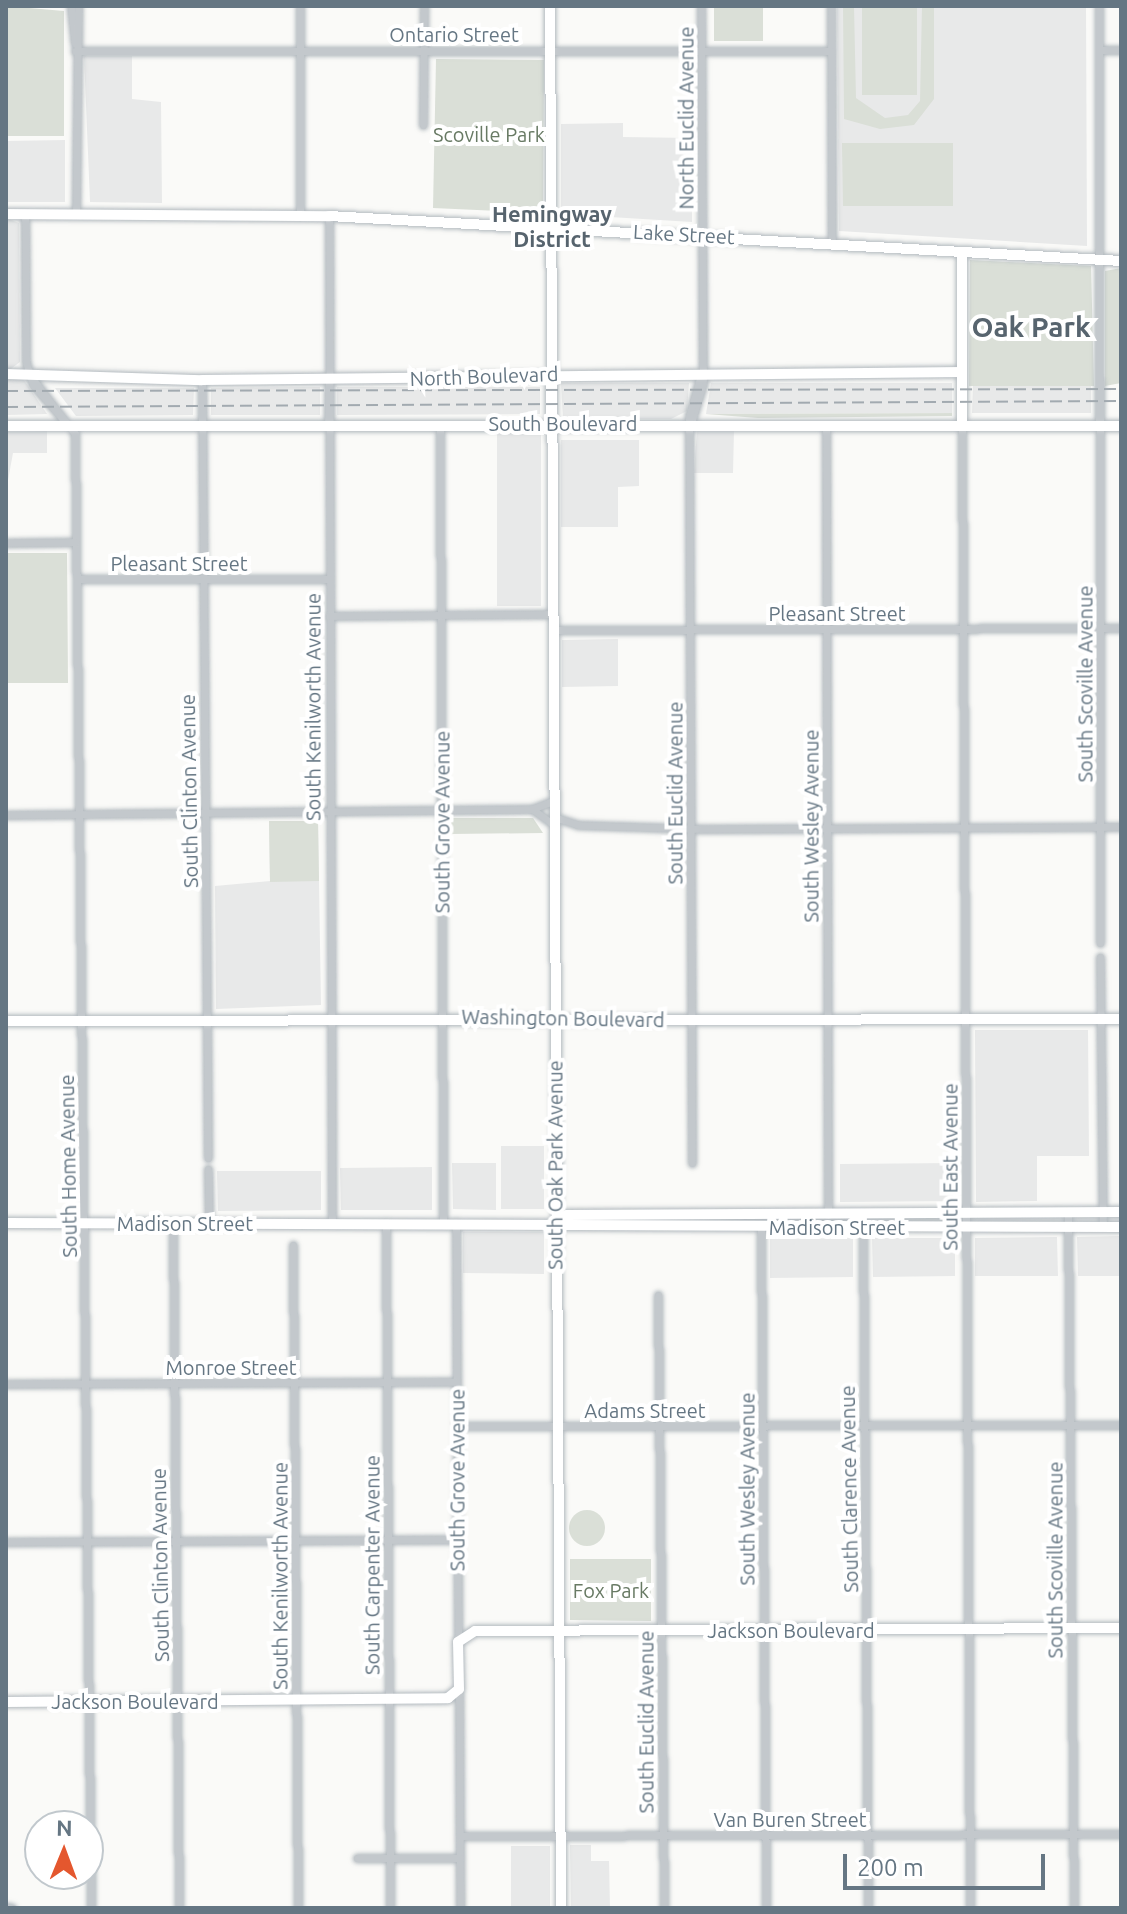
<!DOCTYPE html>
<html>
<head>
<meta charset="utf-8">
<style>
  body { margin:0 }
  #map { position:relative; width:1127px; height:1914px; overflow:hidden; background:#fafaf8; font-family:Ubuntu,sans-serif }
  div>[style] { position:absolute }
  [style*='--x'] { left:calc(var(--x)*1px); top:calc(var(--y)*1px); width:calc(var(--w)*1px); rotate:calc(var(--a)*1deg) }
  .built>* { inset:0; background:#e8e9e9 }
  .green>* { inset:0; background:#dadfd7 }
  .round { border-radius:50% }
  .roads { filter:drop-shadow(0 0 2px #b3babf) drop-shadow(0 0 2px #b3babf) }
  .street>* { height:7px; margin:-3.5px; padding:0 3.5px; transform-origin:3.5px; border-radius:3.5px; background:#c3c8cc }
  .secondary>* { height:10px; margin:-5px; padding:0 5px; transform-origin:5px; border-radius:5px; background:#fff }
  .rail>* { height:2px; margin-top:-1px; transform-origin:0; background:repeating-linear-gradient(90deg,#a2aab0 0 12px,transparent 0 18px) }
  span { translate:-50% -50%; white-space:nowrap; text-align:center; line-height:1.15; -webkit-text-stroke:8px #fff; paint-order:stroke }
  .street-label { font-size:20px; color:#657683 }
  .park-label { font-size:20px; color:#687a64 }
  .neighbourhood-label { font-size:22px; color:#57646e; font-weight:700 }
  .district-label { font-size:28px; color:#57646e; font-weight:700 }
  .frame { position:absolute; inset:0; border:8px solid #657683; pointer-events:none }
  .north { position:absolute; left:24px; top:1810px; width:80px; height:80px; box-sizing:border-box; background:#fff; border:2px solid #c1c8cd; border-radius:50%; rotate:1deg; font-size:22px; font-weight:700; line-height:32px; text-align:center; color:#657683 }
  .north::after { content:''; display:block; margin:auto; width:28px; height:36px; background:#e4572e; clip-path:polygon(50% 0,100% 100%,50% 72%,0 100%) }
  .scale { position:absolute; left:843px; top:1854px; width:202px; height:36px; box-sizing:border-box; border:4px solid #657683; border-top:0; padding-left:10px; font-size:24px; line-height:28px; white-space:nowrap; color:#657683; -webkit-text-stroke:6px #fff; paint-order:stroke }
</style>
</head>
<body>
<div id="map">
  <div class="built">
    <div style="clip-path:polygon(837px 6px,1086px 6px,1087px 246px,839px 231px)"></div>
    <div style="clip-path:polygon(132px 56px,132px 99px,161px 102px,162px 203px,90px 202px,84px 56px)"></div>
    <div style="clip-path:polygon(623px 123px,623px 137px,692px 138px,692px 222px,561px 214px,561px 124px)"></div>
    <div style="clip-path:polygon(65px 140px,65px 202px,6px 202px,6px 141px)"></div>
    <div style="clip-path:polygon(6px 218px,19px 223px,20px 362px,8px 371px)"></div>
    <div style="clip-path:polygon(6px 377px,24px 380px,47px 414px,6px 415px)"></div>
    <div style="clip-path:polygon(561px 383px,689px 383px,687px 411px,671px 419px,563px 419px)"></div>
    <div style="clip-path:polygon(711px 383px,952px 383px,952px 413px,706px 414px)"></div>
    <div style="clip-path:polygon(973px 383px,1091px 383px,1091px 413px,972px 413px)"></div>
    <div style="clip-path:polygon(320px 387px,320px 415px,211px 415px,211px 388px)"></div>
    <div style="clip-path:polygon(337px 387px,540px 387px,540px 414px,337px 415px)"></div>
    <div style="clip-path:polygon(55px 388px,194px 388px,193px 415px,76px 416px)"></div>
    <div style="clip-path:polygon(497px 430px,541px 430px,541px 606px,497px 606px)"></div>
    <div style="clip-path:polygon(734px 430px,733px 473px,694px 473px,697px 431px)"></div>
    <div style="clip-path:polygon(47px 431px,47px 453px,13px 453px,6px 491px,6px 432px)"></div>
    <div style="clip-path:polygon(561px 440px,639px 440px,639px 486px,618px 487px,618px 527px,561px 527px)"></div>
    <div style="clip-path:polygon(618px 639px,618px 686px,562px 687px,562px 640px)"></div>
    <div style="clip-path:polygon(269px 821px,318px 821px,321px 1005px,216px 1009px,215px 886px,270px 881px)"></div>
    <div style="clip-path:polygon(975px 1030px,1088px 1030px,1089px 1156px,1037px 1156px,1037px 1201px,976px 1202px)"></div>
    <div style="clip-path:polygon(501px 1146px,544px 1146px,544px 1209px,501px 1209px)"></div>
    <div style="clip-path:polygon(452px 1163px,496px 1163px,496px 1210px,453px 1209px)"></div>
    <div style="clip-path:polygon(953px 1163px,953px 1201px,840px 1202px,840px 1164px)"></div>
    <div style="clip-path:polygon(432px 1167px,432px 1210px,341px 1210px,340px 1168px)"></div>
    <div style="clip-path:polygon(217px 1171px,321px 1171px,321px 1210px,218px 1211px)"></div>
    <div style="clip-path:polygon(463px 1232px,544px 1232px,544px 1274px,463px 1273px)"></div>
    <div style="clip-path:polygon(1121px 1236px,1121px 1276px,1078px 1276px,1077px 1237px)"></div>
    <div style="clip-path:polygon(1057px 1237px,1058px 1276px,975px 1276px,975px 1238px)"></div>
    <div style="clip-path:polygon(853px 1238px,853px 1277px,770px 1278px,770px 1239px)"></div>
    <div style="clip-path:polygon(872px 1238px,955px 1238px,955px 1276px,873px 1277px)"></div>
    <div style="clip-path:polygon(570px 1845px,591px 1845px,591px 1861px,609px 1861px,610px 1908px,571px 1908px)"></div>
    <div style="clip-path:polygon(511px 1846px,550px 1846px,550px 1908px,511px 1908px)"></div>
  </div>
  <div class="green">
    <div style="clip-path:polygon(6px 6px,64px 11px,64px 136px,6px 136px)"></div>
    <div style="clip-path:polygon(714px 6px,763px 6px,763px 41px,714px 41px)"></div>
    <div style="clip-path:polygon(843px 6px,854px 6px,856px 98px,885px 118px,908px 115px,920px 101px,922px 6px,934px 6px,934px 99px,914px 125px,880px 129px,844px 119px)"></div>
    <div style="clip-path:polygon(862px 6px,917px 6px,917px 95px,862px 95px)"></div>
    <div style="clip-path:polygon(436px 59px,544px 60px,543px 213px,433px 208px)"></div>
    <div style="clip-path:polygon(842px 143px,953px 143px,953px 206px,843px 206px)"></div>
    <div style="clip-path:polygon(970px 260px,1091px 266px,1094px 386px,969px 386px)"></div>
    <div style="clip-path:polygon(1121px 268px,1121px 383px,1105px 386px,1105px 271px)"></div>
    <div style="clip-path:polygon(706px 414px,952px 413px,952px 416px,758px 418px)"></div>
    <div style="clip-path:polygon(6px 553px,67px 553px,68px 683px,7px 683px,7px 698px)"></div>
    <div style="clip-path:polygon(451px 818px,533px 818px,543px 833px,451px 834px)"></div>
    <div style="clip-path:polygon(269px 821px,318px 821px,319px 881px,270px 882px)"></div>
    <div class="round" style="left:569px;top:1510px;width:36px;height:36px"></div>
    <div style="clip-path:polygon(570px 1559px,651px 1559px,651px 1621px,570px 1620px)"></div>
  </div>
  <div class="roads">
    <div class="street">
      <div style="--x:71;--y:6;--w:38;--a:84"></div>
      <div style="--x:300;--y:6;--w:210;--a:90"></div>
      <div style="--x:831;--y:6;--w:237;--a:89.8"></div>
      <div style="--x:1100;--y:50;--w:21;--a:0"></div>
      <div style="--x:75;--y:51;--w:756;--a:0"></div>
      <div style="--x:423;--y:125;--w:119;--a:-89.5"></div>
      <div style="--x:76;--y:213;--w:207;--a:-89.4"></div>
      <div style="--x:25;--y:214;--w:148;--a:89.6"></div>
      <div style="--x:26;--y:362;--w:24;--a:73"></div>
      <div style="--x:33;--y:385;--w:53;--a:48.8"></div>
      <div style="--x:329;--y:216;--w:1006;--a:89.83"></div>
      <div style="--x:31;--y:377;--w:72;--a:52.3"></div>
      <div style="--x:75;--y:434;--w:1474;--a:89.38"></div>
      <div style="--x:202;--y:380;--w:778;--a:89.56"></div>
      <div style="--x:202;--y:380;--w:44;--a:90"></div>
      <div style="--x:1100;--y:380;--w:563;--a:90"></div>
      <div style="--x:691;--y:423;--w:41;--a:-72.9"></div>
      <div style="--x:703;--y:384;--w:378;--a:-90.3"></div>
      <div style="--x:328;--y:424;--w:45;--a:-88.7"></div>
      <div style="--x:1099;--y:424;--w:418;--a:-90"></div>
      <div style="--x:440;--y:425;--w:797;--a:89.78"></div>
      <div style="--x:826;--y:425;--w:790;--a:89.85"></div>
      <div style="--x:962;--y:426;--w:1482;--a:89.69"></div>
      <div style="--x:6;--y:543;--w:70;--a:-0.8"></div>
      <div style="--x:77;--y:579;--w:252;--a:0"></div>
      <div style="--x:329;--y:616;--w:223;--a:-0.5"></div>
      <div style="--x:552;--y:630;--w:569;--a:-0.2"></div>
      <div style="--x:532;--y:809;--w:26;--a:36"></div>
      <div style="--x:6;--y:815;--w:526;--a:-0.65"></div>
      <div style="--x:532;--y:809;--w:22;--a:-21"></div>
      <div style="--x:554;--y:817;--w:25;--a:18"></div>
      <div style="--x:578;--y:825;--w:124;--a:1.8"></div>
      <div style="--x:702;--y:829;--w:419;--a:-0.3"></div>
      <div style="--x:1100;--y:957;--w:270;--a:89.4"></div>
      <div style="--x:692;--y:1163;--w:747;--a:-90.23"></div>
      <div style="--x:689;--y:416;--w:43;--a:-73.7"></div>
      <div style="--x:208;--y:1169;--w:53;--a:88.9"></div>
      <div style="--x:1068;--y:1212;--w:696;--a:89.51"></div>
      <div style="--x:386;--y:1222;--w:686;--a:89.67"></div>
      <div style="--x:456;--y:1222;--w:420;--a:89.7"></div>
      <div style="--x:173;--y:1223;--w:685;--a:89.5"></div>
      <div style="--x:761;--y:1224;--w:684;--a:89.58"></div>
      <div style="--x:863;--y:1224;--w:684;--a:89.58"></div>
      <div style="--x:293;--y:1245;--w:663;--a:89.57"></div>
      <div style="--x:658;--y:1295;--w:613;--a:89.44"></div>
      <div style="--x:6;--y:1384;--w:450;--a:-0.3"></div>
      <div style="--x:457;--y:1426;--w:664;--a:-0.09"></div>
      <div style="--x:6;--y:1542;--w:451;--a:-0.3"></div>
      <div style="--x:459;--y:1689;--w:219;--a:89.7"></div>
      <div style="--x:460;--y:1836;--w:661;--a:-0.17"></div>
      <div style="--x:357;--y:1858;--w:103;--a:0"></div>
      <div style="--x:6;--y:1907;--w:6;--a:9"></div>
    </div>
    <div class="secondary">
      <div style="--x:550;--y:6;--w:1902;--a:89.67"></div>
      <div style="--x:6;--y:214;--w:323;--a:0.4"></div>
      <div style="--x:329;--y:216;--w:793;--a:3.25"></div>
      <div style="--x:962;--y:252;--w:174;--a:90"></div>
      <div style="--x:6;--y:374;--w:196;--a:1.8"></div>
      <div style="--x:202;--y:380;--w:760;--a:-0.6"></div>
      <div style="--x:551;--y:376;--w:46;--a:90"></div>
      <div style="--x:6;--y:426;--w:1115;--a:0"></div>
      <div style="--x:6;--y:1021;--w:1115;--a:-0.1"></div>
      <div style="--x:555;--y:1221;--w:13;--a:-27"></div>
      <div style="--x:567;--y:1215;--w:554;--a:-0.31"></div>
      <div style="--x:6;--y:1223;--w:1115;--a:0.21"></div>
      <div style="--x:6;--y:1702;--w:442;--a:-0.5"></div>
      <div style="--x:448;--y:1698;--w:14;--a:-39"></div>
      <div style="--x:459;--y:1689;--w:47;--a:-91.2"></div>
      <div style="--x:458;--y:1642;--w:20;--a:-33"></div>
      <div style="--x:475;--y:1631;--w:646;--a:-0.27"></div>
    </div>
  </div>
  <div class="rail">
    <div style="--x:6;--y:391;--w:1115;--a:-0.1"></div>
    <div style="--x:6;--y:407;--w:1115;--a:-0.31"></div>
  </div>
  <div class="street-label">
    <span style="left:454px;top:34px">Ontario Street</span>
    <span style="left:686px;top:118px;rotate:-90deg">North Euclid Avenue</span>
    <span style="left:684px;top:234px;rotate:3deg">Lake Street</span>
    <span style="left:484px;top:376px;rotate:-2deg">North Boulevard</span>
    <span style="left:563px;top:423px">South Boulevard</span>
    <span style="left:179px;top:563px">Pleasant Street</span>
    <span style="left:837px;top:613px">Pleasant Street</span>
    <span style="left:1085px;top:684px;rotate:-90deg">South Scoville Avenue</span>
    <span style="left:313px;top:707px;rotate:-90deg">South Kenilworth Avenue</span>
    <span style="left:189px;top:791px;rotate:-91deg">South Clinton Avenue</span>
    <span style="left:675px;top:793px;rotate:-90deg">South Euclid Avenue</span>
    <span style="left:442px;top:822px;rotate:-90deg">South Grove Avenue</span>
    <span style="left:811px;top:826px;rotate:-90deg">South Wesley Avenue</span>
    <span style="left:563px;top:1018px;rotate:1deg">Washington Boulevard</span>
    <span style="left:555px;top:1165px;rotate:-90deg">South Oak Park Avenue</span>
    <span style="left:68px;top:1166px;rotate:-91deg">South Home Avenue</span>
    <span style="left:950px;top:1167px;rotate:-90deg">South East Avenue</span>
    <span style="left:185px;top:1223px">Madison Street</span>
    <span style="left:837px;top:1227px">Madison Street</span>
    <span style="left:231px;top:1367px">Monroe Street</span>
    <span style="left:645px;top:1410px">Adams Street</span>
    <span style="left:457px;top:1480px;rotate:-90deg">South Grove Avenue</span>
    <span style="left:747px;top:1489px;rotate:-90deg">South Wesley Avenue</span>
    <span style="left:849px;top:1489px;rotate:-91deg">South Clarence Avenue</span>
    <span style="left:1055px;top:1560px;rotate:-90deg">South Scoville Avenue</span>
    <span style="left:160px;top:1565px;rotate:-91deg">South Clinton Avenue</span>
    <span style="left:372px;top:1565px;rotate:-90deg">South Carpenter Avenue</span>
    <span style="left:280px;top:1576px;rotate:-90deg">South Kenilworth Avenue</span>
    <span style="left:791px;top:1630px">Jackson Boulevard</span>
    <span style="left:135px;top:1701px">Jackson Boulevard</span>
    <span style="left:646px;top:1722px;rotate:-90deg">South Euclid Avenue</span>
    <span style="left:790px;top:1819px">Van Buren Street</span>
  </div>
  <div class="park-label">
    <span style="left:489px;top:134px">Scoville Park</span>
    <span style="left:611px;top:1590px">Fox Park</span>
  </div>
  <div class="neighbourhood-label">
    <span style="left:552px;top:226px">Hemingway<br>District</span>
  </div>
  <div class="district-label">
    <span style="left:1031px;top:327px">Oak Park</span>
  </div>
  <div class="frame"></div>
  <div class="north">N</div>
  <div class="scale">200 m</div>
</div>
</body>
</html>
